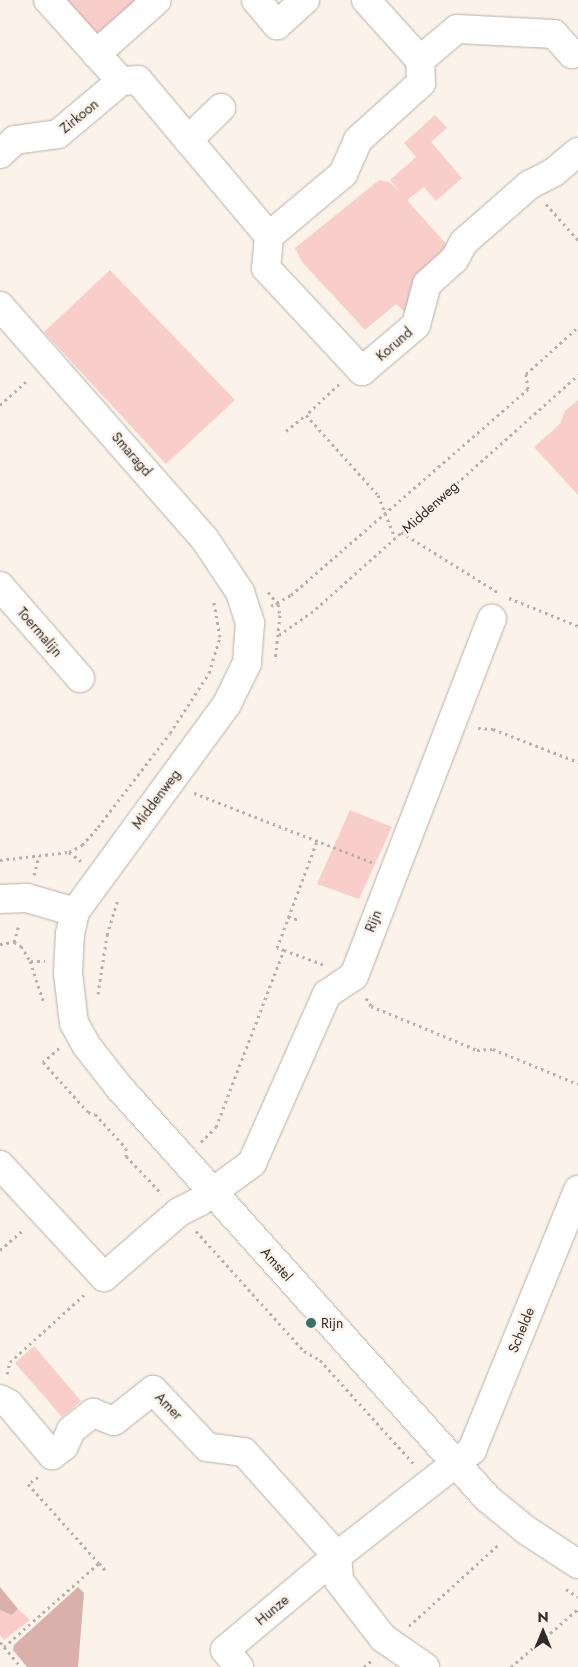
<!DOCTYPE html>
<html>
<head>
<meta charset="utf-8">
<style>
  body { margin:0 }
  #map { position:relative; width:578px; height:1667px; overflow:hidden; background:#fbf2e9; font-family:Jost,sans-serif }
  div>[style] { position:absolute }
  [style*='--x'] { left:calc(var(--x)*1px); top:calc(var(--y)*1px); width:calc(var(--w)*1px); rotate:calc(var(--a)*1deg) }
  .green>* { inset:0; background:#f8cdca }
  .forest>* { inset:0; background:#dab0ac }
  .path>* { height:3px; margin-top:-1.5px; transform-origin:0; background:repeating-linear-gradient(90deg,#b8b0a9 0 2.5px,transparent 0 6.5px) }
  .roads { filter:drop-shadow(0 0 1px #b8b0a8) drop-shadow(0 0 1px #b8b0a8) }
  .minor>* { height:28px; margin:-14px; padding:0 14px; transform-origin:14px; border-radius:14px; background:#fff }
  .dots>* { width:14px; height:14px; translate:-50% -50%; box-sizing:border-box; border:2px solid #fbf2e9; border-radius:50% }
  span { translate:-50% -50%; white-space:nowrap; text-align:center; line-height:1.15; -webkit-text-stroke:5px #fbf2e9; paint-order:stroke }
  .street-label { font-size:14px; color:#302c29 }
  .poi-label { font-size:14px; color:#302c29 }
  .left { translate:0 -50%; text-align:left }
  .north { position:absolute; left:518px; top:1607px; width:50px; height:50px; -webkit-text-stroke:4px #fbf2e9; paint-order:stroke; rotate:0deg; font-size:14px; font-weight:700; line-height:20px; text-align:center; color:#302c29 }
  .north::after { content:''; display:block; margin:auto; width:18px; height:22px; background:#302c29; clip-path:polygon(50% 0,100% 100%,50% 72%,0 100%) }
</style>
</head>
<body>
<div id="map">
  <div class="green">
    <div style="clip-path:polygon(62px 0,140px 0,95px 38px)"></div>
    <div style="clip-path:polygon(435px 115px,447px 128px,431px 142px,462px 178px,436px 201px,424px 187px,407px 200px,447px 245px,444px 257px,412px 284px,410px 317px,396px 304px,365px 330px,302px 262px,295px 248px,379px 180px,389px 182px,399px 191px,390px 180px,416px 157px,404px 143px)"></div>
    <div style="clip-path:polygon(110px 270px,235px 400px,166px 464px,44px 332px)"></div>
    <div style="clip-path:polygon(578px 400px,578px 495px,534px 447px,560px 424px,565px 411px)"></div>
    <div style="clip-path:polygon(350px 810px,392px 827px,359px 899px,317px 884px)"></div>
    <div style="clip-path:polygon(34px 1346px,81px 1401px,62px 1417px,15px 1363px)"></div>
    <div style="clip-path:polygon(18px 1609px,30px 1620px,4px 1640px,0 1635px,0 1610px,12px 1615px)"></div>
  </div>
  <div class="forest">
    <div style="clip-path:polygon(0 1587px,18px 1609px,12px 1615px,0 1610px)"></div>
    <div style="clip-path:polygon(78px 1587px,84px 1593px,78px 1667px,27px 1667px,13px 1650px,14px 1645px)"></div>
  </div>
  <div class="path">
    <div style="--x:546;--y:204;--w:48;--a:48.4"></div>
    <div style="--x:339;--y:384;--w:45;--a:136.8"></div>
    <div style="--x:306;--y:415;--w:108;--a:48"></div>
    <div style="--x:378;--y:495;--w:46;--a:68.4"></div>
    <div style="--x:0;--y:405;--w:39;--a:-42"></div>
    <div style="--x:286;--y:431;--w:26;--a:-39"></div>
    <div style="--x:401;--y:532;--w:115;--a:31.9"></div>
    <div style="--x:268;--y:592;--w:16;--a:50"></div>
    <div style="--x:278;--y:604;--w:11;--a:80"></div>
    <div style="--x:280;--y:615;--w:46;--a:96.2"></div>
    <div style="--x:509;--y:598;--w:74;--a:22.1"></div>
    <div style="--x:271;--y:606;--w:23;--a:-29"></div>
    <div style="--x:291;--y:595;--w:314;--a:-41"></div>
    <div style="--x:528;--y:389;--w:15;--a:-98"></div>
    <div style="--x:526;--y:374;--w:70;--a:-42.1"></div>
    <div style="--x:279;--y:635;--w:39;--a:-35"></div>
    <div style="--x:311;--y:613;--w:358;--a:-41.7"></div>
    <div style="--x:478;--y:728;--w:15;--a:4"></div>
    <div style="--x:493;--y:729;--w:91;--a:21.2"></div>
    <div style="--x:194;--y:793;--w:191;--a:21.2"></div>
    <div style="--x:69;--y:852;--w:15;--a:37"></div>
    <div style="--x:0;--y:860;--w:69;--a:-6.6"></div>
    <div style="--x:69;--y:852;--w:15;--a:-28"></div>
    <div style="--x:82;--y:845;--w:24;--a:-48"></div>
    <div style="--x:98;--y:827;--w:118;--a:-52.5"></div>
    <div style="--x:170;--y:733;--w:72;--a:-57"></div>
    <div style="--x:209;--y:673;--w:38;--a:-73"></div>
    <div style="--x:220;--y:637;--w:36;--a:-100"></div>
    <div style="--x:34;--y:875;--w:20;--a:-75"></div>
    <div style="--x:288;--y:917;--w:12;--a:14"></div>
    <div style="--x:14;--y:942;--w:19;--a:-74"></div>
    <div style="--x:0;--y:944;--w:14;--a:-8"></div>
    <div style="--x:14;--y:942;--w:8;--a:30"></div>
    <div style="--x:21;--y:946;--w:17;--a:59"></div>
    <div style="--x:30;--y:961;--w:44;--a:71.6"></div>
    <div style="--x:284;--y:950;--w:7;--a:-164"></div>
    <div style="--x:277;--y:948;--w:114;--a:-69.5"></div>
    <div style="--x:31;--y:961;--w:14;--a:0"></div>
    <div style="--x:98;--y:994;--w:60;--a:-81.3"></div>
    <div style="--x:107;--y:935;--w:37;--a:-73"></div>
    <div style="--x:366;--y:998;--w:9;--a:58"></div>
    <div style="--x:371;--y:1006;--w:115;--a:22.5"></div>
    <div style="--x:477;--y:1050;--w:16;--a:-4"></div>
    <div style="--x:493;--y:1049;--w:92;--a:22.4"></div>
    <div style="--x:59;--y:1048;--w:21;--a:139"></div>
    <div style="--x:43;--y:1062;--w:67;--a:48"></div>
    <div style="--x:88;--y:1112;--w:7;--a:16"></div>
    <div style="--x:95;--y:1114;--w:46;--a:47.6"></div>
    <div style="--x:126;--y:1148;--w:8;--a:90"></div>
    <div style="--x:126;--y:1156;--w:52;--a:46.5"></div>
    <div style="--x:201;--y:1142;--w:21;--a:-45"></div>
    <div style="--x:216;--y:1127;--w:190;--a:-69"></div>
    <div style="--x:284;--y:950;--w:44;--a:20.1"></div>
    <div style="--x:196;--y:1231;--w:161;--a:48"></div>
    <div style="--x:304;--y:1351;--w:18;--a:29"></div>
    <div style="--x:320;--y:1360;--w:139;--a:47.9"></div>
    <div style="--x:0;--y:1250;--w:32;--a:-41"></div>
    <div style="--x:7;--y:1374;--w:12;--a:-76"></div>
    <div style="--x:10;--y:1362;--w:101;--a:-42.2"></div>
    <div style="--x:38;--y:1477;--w:12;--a:145"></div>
    <div style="--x:28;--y:1484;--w:106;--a:48.1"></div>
    <div style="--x:566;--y:1589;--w:14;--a:34"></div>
    <div style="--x:409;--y:1626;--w:122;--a:-42.3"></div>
    <div style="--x:0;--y:1642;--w:33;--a:50"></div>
    <div style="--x:4;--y:1647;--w:127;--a:-41.5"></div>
    <div style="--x:99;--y:1563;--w:9;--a:49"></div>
    <div style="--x:364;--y:1667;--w:9;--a:-41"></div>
    <div style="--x:511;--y:1667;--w:89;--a:-40.9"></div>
  </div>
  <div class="roads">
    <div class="minor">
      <div style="--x:256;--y:0;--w:33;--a:50"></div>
      <div style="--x:277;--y:25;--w:38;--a:-42"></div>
      <div style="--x:366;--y:0;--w:81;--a:48"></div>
      <div style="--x:96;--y:54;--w:81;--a:-41.5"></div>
      <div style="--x:420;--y:60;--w:48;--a:-40"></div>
      <div style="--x:457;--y:29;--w:97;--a:3"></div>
      <div style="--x:554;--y:34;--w:27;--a:48"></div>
      <div style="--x:121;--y:81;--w:17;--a:-3"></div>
      <div style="--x:138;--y:80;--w:204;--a:50"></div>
      <div style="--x:269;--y:236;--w:32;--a:95"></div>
      <div style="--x:266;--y:268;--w:141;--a:47"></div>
      <div style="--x:362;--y:371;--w:71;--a:-40.4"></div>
      <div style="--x:416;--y:325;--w:42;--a:-75"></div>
      <div style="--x:427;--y:284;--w:36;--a:-42"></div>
      <div style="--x:454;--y:260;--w:21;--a:-61"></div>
      <div style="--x:464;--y:242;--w:86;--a:-41.2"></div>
      <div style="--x:529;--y:185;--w:28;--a:-27"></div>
      <div style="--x:554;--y:172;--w:31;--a:-40"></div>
      <div style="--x:188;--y:140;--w:46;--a:-44.1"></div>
      <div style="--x:0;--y:154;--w:21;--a:-43"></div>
      <div style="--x:15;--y:140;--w:43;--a:-7.9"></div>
      <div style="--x:58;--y:134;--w:82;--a:-40.1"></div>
      <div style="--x:121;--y:81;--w:109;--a:-132"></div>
      <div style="--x:269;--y:236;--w:97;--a:-40"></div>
      <div style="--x:343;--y:174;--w:37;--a:-66"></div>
      <div style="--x:358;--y:140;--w:85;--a:-42.1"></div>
      <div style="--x:421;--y:83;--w:23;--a:-92"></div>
      <div style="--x:0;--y:306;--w:309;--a:48.7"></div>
      <div style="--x:204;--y:538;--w:65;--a:56.3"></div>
      <div style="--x:240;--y:592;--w:33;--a:72"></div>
      <div style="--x:250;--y:623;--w:40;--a:94.3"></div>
      <div style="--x:247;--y:663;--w:46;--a:116"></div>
      <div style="--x:227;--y:704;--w:258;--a:126.2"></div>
      <div style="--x:75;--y:912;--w:23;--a:103"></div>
      <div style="--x:70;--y:934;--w:39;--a:93"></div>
      <div style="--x:68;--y:973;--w:50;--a:83.2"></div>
      <div style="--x:74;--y:1023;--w:25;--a:61"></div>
      <div style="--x:86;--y:1045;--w:52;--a:52"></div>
      <div style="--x:118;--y:1086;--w:553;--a:48.15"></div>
      <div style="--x:487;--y:1498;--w:50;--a:39.4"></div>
      <div style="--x:526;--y:1530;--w:62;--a:33.2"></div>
      <div style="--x:0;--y:586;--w:122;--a:49"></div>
      <div style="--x:0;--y:899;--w:27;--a:-2"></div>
      <div style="--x:27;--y:898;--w:50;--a:16.3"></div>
      <div style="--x:0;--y:1165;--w:153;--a:47.1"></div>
      <div style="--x:104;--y:1277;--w:99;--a:-40.9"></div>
      <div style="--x:179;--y:1212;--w:22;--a:-27"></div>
      <div style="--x:199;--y:1202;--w:66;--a:-36.3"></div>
      <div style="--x:252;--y:1163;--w:185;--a:-66.1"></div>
      <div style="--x:327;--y:994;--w:32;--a:-34"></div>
      <div style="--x:354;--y:976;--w:383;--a:-68.9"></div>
      <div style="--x:0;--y:1399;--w:10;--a:29"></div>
      <div style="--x:9;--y:1404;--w:67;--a:49.9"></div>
      <div style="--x:52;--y:1455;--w:15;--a:-37"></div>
      <div style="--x:64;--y:1446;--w:17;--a:-66"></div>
      <div style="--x:71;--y:1430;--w:28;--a:-38"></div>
      <div style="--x:93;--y:1413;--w:22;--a:21"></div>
      <div style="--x:114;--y:1421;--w:50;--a:-38.5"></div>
      <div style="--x:153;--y:1390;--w:79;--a:46.5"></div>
      <div style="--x:207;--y:1447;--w:37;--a:8"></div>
      <div style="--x:244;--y:1452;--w:140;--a:48.2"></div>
      <div style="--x:337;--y:1556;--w:25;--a:85"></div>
      <div style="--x:339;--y:1581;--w:72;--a:52.3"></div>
      <div style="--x:383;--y:1638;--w:51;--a:34.6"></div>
      <div style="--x:239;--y:1667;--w:22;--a:-129"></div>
      <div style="--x:225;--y:1650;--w:146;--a:-40"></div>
      <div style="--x:337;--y:1556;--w:172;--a:-38.1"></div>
      <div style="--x:472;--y:1450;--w:281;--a:-67.8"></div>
    </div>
  </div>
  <div class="dots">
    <div style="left:311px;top:1323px;background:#367562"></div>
  </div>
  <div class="street-label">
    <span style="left:79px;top:116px;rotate:-39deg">Zirkoon</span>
    <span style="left:394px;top:344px;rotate:-41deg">Korund</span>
    <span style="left:132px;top:454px;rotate:49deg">Smaragd</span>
    <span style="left:430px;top:507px;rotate:-42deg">Middenweg</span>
    <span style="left:40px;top:632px;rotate:49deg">Toermalijn</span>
    <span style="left:156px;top:799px;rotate:-53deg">Middenweg</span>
    <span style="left:373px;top:921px;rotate:-68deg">Rijn</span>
    <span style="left:277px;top:1264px;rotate:48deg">Amstel</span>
    <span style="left:521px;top:1330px;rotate:-68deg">Schelde</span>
    <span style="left:169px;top:1406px;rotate:46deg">Amer</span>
    <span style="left:272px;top:1610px;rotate:-40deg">Hunze</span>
  </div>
  <div class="poi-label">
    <span class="left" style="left:321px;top:1323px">Rijn</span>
  </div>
  <div class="north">N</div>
</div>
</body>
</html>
